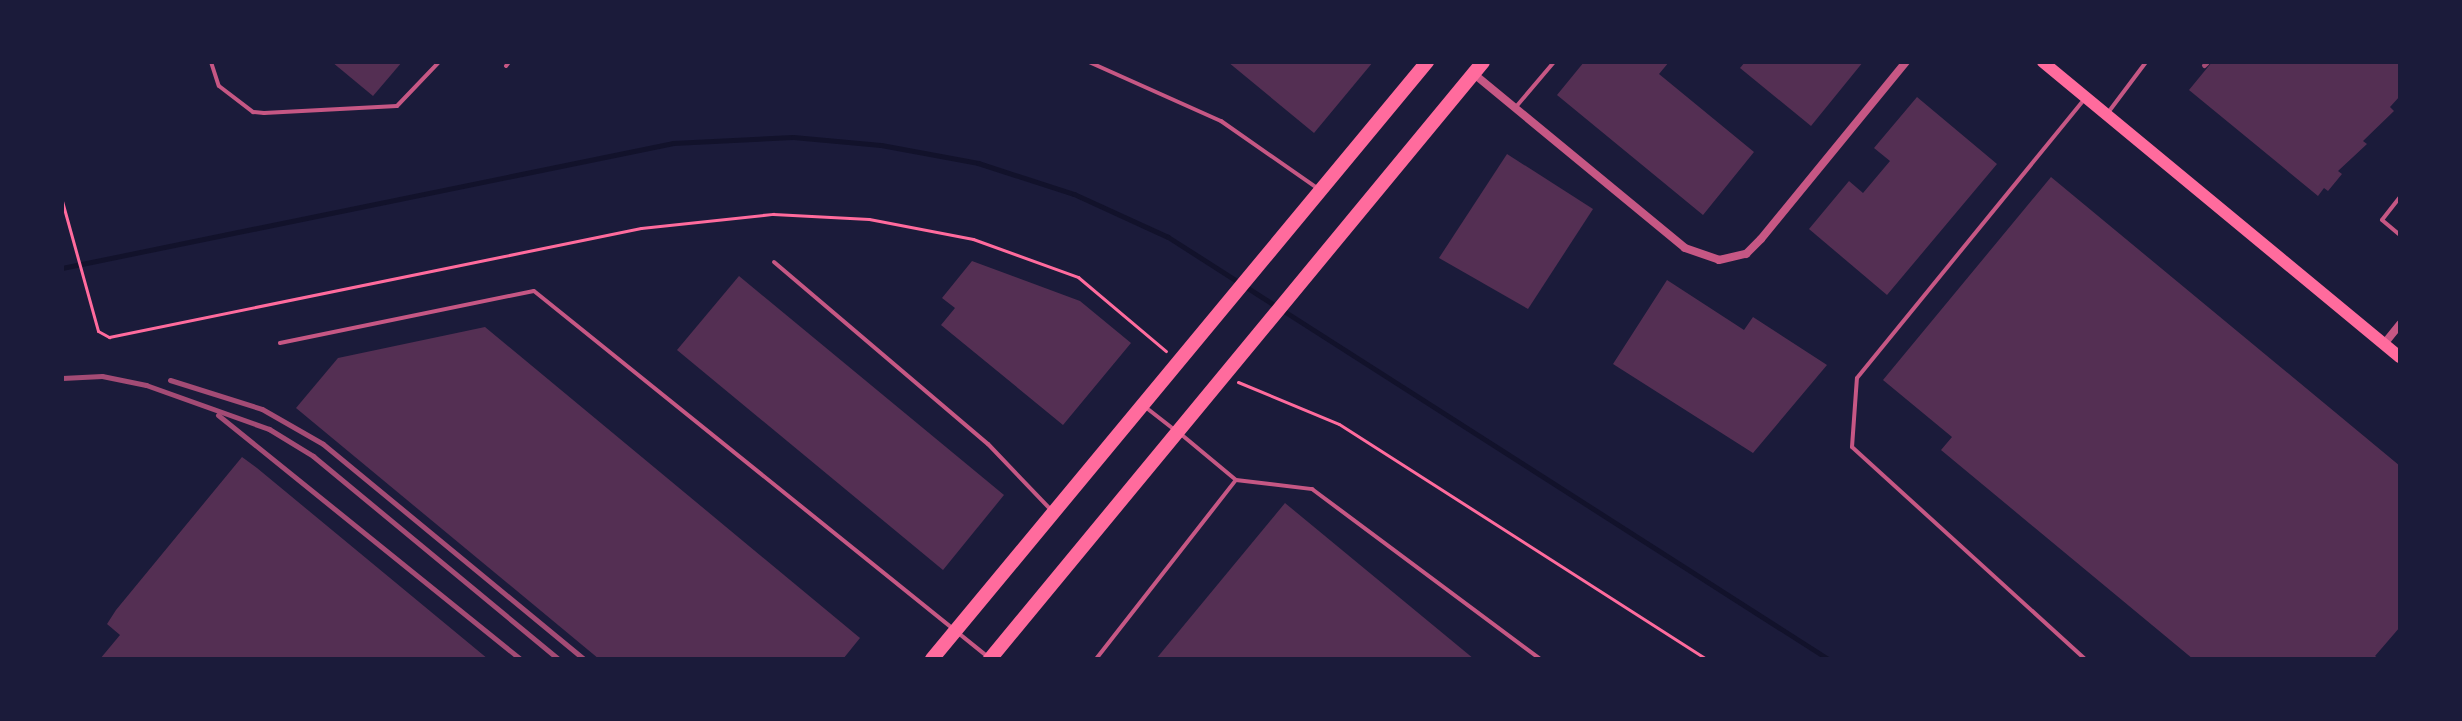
<!DOCTYPE html>
<html>
<head>
<meta charset="utf-8">
<style>
  body { margin:0 }
  #map { position:relative; width:2462px; height:721px; overflow:hidden; background:#1b1b3a; font-family:Cabin,sans-serif }
  div>[style] { position:absolute }
  [style*='--x'] { left:calc(var(--x)*1px); top:calc(var(--y)*1px); width:calc(var(--w)*1px); rotate:calc(var(--a)*1deg) }
  .stream>* { height:5px; margin:-2.5px; padding:0 2.5px; transform-origin:2.5px; border-radius:2.5px; background:#12122b }
  .building>* { inset:0; background:#542f53 }
  .path>* { height:3px; margin:-1.5px; padding:0 1.5px; transform-origin:1.5px; border-radius:1.5px; background:#ff6b9d }
  .service>* { height:4px; margin:-2px; padding:0 2px; transform-origin:2px; border-radius:2px; background:#c65784 }
  .minor>* { height:8px; margin:-4px; padding:0 4px; transform-origin:4px; border-radius:4px; background:#c65784 }
  .secondary>* { height:12px; margin:-6px; padding:0 6px; transform-origin:6px; border-radius:6px; background:#ff6b9d }
  .primary>* { height:14px; margin:-7px; padding:0 7px; transform-origin:7px; border-radius:7px; background:#ff6b9d }
  .rail>* { height:5px; margin:-2.5px; padding:0 2.5px; transform-origin:2.5px; border-radius:2.5px; background:#a44b75 }
  span { translate:-50% -50%; white-space:nowrap; text-align:center; line-height:1.15; -webkit-text-stroke:8px #1b1b3a; paint-order:stroke }
  .frame { position:absolute; inset:0; border:64px solid #1b1b3a; pointer-events:none }
</style>
</head>
<body>
<div id="map">
  <div class="stream">
    <div style="--x:62;--y:268;--w:624;--a:-11.56"></div>
    <div style="--x:673;--y:143;--w:120;--a:-2.9"></div>
    <div style="--x:793;--y:137;--w:88;--a:5.2"></div>
    <div style="--x:881;--y:145;--w:99;--a:10.5"></div>
    <div style="--x:978;--y:163;--w:101;--a:17.9"></div>
    <div style="--x:1074;--y:194;--w:103;--a:24.6"></div>
    <div style="--x:1168;--y:237;--w:783;--a:32.59"></div>
  </div>
  <div class="building">
    <div style="clip-path:polygon(332px 62px,402px 62px,373px 96px)"></div>
    <div style="clip-path:polygon(1228px 62px,1373px 62px,1314px 133px)"></div>
    <div style="clip-path:polygon(1584px 62px,1669px 62px,1659px 74px,1754px 152px,1703px 215px,1557px 95px)"></div>
    <div style="clip-path:polygon(1745px 62px,1863px 62px,1811px 126px,1740px 68px)"></div>
    <div style="clip-path:polygon(2212px 62px,2400px 62px,2400px 96px,2390px 107px,2394px 111px,2363px 141px,2367px 144px,2338px 171px,2342px 174px,2328px 191px,2324px 188px,2318px 196px,2189px 90px)"></div>
    <div style="clip-path:polygon(1917px 97px,1997px 164px,1887px 295px,1809px 229px,1849px 181px,1863px 193px,1890px 161px,1874px 148px)"></div>
    <div style="clip-path:polygon(1507px 154px,1593px 209px,1528px 309px,1439px 258px)"></div>
    <div style="clip-path:polygon(2051px 177px,2400px 466px,2400px 627px,2375px 656px,2379px 659px,2193px 659px,1941px 450px,1952px 437px,1883px 380px)"></div>
    <div style="clip-path:polygon(972px 261px,1080px 301px,1131px 343px,1063px 425px,941px 325px,955px 308px,942px 298px)"></div>
    <div style="clip-path:polygon(739px 276px,1004px 495px,943px 570px,677px 350px)"></div>
    <div style="clip-path:polygon(1667px 280px,1744px 330px,1753px 317px,1827px 365px,1753px 453px,1613px 364px)"></div>
    <div style="clip-path:polygon(485px 327px,860px 638px,843px 659px,599px 659px,296px 408px,338px 358px)"></div>
    <div style="clip-path:polygon(242px 457px,257px 468px,488px 659px,100px 659px,120px 635px,107px 624px,116px 610px)"></div>
    <div style="clip-path:polygon(1285px 503px,1474px 659px,1156px 659px)"></div>
  </div>
  <div class="path">
    <div style="--x:62;--y:201;--w:135;--a:74.5"></div>
    <div style="--x:98;--y:331;--w:13;--a:29"></div>
    <div style="--x:109;--y:337;--w:543;--a:-11.58"></div>
    <div style="--x:641;--y:228;--w:133;--a:-6.1"></div>
    <div style="--x:773;--y:214;--w:96;--a:3"></div>
    <div style="--x:869;--y:219;--w:106;--a:10.9"></div>
    <div style="--x:973;--y:239;--w:112;--a:19.9"></div>
    <div style="--x:1078;--y:277;--w:115;--a:40.1"></div>
    <div style="--x:1238;--y:382;--w:109;--a:22.6"></div>
    <div style="--x:1339;--y:424;--w:436;--a:32.6"></div>
  </div>
  <div class="service">
    <div style="--x:211;--y:62;--w:25;--a:72"></div>
    <div style="--x:219;--y:86;--w:43;--a:37.4"></div>
    <div style="--x:253;--y:112;--w:11;--a:5"></div>
    <div style="--x:264;--y:113;--w:133;--a:-3"></div>
    <div style="--x:397;--y:106;--w:61;--a:-46.3"></div>
    <div style="--x:1089;--y:62;--w:145;--a:24.1"></div>
    <div style="--x:1221;--y:121;--w:117;--a:34.9"></div>
    <div style="--x:506;--y:66;--w:5;--a:-53"></div>
    <div style="--x:1515;--y:108;--w:60;--a:-49.7"></div>
    <div style="--x:2107;--y:114;--w:65;--a:-53.1"></div>
    <div style="--x:2400;--y:197;--w:29;--a:128"></div>
    <div style="--x:2382;--y:220;--w:23;--a:40"></div>
    <div style="--x:774;--y:262;--w:281;--a:40.4"></div>
    <div style="--x:988;--y:444;--w:93;--a:46.3"></div>
    <div style="--x:280;--y:343;--w:259;--a:-11.6"></div>
    <div style="--x:534;--y:291;--w:583;--a:38.87"></div>
    <div style="--x:1144;--y:406;--w:39;--a:38"></div>
    <div style="--x:1236;--y:480;--w:77;--a:6.8"></div>
    <div style="--x:1312;--y:489;--w:284;--a:36.7"></div>
    <div style="--x:1096;--y:659;--w:227;--a:-52"></div>
    <div style="--x:1236;--y:480;--w:70;--a:-140.2"></div>
    <div style="--x:2085;--y:659;--w:315;--a:-137.7"></div>
    <div style="--x:1852;--y:447;--w:69;--a:-85.9"></div>
    <div style="--x:1857;--y:378;--w:361;--a:-50.8"></div>
  </div>
  <div class="minor">
    <div style="--x:1474;--y:74;--w:273;--a:39.5"></div>
    <div style="--x:1685;--y:248;--w:36;--a:19"></div>
    <div style="--x:1719;--y:260;--w:28;--a:-13"></div>
    <div style="--x:1746;--y:254;--w:21;--a:-45"></div>
    <div style="--x:1761;--y:239;--w:229;--a:-50.7"></div>
    <div style="--x:2384;--y:344;--w:26;--a:-51"></div>
  </div>
  <div class="secondary">
    <div style="--x:2043;--y:62;--w:463;--a:39.6"></div>
  </div>
  <div class="primary">
    <div style="--x:932;--y:659;--w:776;--a:-50.34"></div>
    <div style="--x:990;--y:659;--w:774;--a:-50.45"></div>
  </div>
  <div class="rail">
    <div style="--x:2204;--y:65;--w:4;--a:-45"></div>
    <div style="--x:62;--y:378;--w:40;--a:-2.9"></div>
    <div style="--x:102;--y:376;--w:45;--a:11.6"></div>
    <div style="--x:146;--y:385;--w:131;--a:19.7"></div>
    <div style="--x:269;--y:429;--w:52;--a:31.5"></div>
    <div style="--x:313;--y:456;--w:318;--a:39.6"></div>
    <div style="--x:170;--y:380;--w:96;--a:17.5"></div>
    <div style="--x:262;--y:409;--w:70;--a:29.8"></div>
    <div style="--x:323;--y:444;--w:338;--a:39.5"></div>
    <div style="--x:218;--y:415;--w:388;--a:38.9"></div>
  </div>
  <div class="frame"></div>
</div>
</body>
</html>
